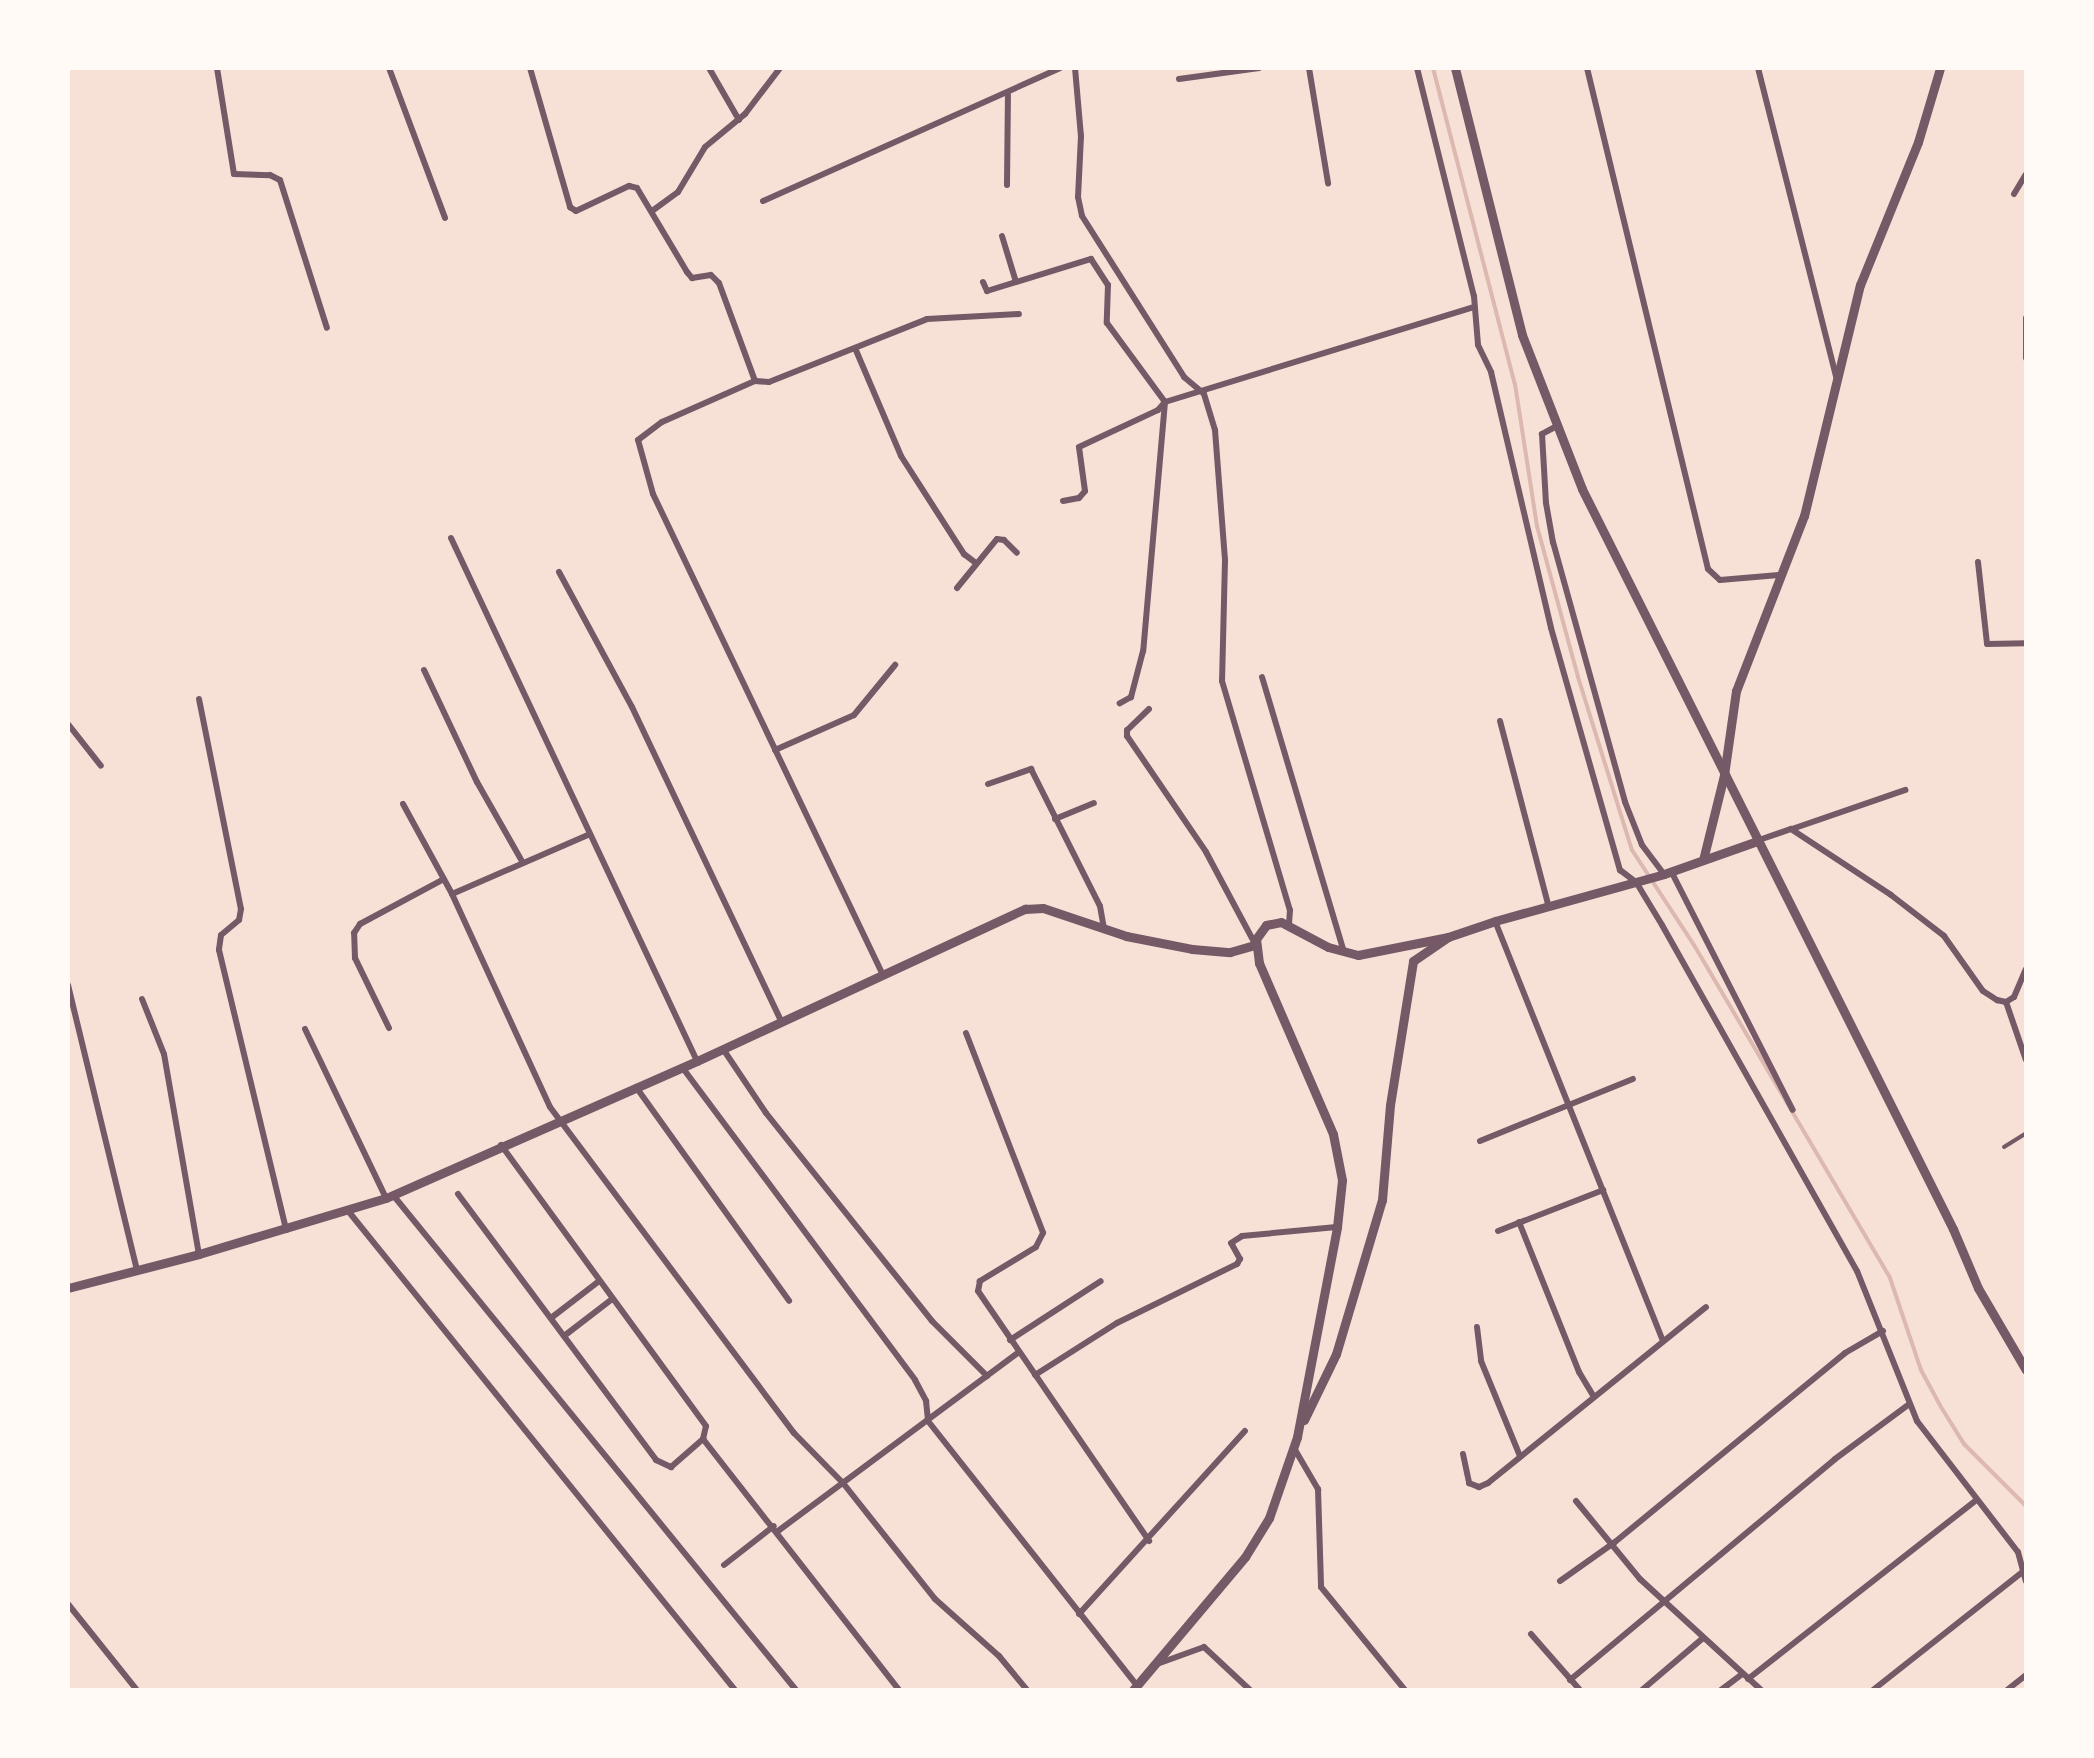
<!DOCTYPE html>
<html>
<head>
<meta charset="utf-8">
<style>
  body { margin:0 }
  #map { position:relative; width:2094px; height:1758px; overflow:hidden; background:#f7e1d7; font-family:"Varela Round",sans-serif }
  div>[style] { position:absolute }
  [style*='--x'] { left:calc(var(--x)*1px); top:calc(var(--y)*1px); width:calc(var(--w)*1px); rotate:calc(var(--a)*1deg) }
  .stream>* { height:4px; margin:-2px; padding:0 2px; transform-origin:2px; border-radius:2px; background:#dcb8b0 }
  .service>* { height:4px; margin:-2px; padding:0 2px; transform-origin:2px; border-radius:2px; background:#755966 }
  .minor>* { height:6px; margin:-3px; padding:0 3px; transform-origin:3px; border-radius:3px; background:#755966 }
  .tertiary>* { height:9px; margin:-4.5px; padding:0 4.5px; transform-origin:4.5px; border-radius:4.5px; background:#755966 }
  span { translate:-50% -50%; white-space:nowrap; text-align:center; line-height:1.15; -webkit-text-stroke:10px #fffaf5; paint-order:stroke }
  .frame { position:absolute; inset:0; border:70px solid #fffaf5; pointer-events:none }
</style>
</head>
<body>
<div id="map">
  <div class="stream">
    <div style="--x:1433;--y:68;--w:326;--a:75.5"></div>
    <div style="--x:1515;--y:384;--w:144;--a:81.2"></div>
    <div style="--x:1537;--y:526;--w:156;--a:74.8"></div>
    <div style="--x:1578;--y:677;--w:181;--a:72.7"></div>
    <div style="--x:1632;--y:850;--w:113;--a:56.9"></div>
    <div style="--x:1694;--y:945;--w:386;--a:59.5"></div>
    <div style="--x:1890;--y:1278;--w:97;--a:71.4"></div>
    <div style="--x:1921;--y:1370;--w:42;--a:61.6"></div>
    <div style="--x:1941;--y:1407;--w:44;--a:58.1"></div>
    <div style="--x:1964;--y:1444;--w:88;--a:45"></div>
  </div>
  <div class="service">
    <div style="--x:2004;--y:1147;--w:26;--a:-32"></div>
  </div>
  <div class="minor">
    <div style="--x:217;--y:68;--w:107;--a:80.9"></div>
    <div style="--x:234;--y:174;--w:36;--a:2"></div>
    <div style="--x:270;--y:175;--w:11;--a:27"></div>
    <div style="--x:280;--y:180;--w:155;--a:72.4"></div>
    <div style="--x:389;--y:68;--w:160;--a:69.5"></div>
    <div style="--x:530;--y:68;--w:145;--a:73.9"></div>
    <div style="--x:570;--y:207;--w:7;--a:34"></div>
    <div style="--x:576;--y:211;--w:59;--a:-25.3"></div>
    <div style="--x:629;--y:186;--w:8;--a:14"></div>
    <div style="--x:637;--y:188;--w:98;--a:59.2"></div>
    <div style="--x:687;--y:272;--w:8;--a:50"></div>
    <div style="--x:692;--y:278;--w:19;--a:-9"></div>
    <div style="--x:711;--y:275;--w:11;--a:45"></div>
    <div style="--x:719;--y:283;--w:104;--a:69.8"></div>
    <div style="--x:709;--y:68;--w:60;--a:60"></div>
    <div style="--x:1075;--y:68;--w:68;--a:85"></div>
    <div style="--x:1081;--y:136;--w:61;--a:92.8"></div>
    <div style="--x:1078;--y:197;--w:19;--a:78"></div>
    <div style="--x:1082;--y:216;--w:191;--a:57.6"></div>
    <div style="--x:1184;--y:377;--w:26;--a:40"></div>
    <div style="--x:1204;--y:394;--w:38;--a:73"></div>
    <div style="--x:1215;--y:430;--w:130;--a:85.6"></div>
    <div style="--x:1225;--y:560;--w:121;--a:91.4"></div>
    <div style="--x:1222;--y:681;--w:239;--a:73.5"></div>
    <div style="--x:1290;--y:910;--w:13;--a:94"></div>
    <div style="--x:1309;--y:68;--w:117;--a:80.6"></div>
    <div style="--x:1417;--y:68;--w:235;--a:76"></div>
    <div style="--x:1474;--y:296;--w:49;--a:85.3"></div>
    <div style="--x:1478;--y:345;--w:30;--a:64"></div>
    <div style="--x:1491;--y:372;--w:263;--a:76.8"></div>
    <div style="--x:1551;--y:628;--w:252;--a:74.1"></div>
    <div style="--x:1620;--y:870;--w:20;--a:37"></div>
    <div style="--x:1636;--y:882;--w:50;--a:58.8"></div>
    <div style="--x:1662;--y:925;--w:397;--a:60.6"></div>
    <div style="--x:1857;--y:1271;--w:162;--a:68.2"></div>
    <div style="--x:1917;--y:1421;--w:165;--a:52.4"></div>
    <div style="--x:2018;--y:1552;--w:30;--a:75"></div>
    <div style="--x:1587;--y:68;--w:515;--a:76.42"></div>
    <div style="--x:1708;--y:569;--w:16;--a:43"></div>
    <div style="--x:1720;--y:580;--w:59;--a:-4.8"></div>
    <div style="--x:1758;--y:68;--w:319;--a:75.8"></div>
    <div style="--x:1179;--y:79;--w:81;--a:-7.8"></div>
    <div style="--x:1007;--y:185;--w:90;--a:-89.4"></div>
    <div style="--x:2014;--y:194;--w:23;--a:-59"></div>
    <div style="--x:763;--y:201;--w:325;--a:-24.1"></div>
    <div style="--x:652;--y:211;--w:32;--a:-36"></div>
    <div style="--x:678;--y:192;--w:52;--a:-59"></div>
    <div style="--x:705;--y:147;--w:52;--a:-39.5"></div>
    <div style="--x:745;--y:114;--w:58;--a:-52.7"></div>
    <div style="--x:1002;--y:236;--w:48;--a:73.1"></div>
    <div style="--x:983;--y:282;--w:10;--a:66"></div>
    <div style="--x:987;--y:291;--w:109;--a:-17.1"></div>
    <div style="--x:1091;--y:259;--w:31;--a:57"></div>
    <div style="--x:1108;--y:285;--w:38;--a:92"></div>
    <div style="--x:1107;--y:323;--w:98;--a:53.7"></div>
    <div style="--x:1165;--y:402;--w:250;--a:95"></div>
    <div style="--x:1143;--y:651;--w:48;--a:104.6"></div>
    <div style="--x:1131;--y:697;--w:13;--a:151"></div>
    <div style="--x:2026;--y:318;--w:40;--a:90"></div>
    <div style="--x:855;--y:348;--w:117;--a:66.9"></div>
    <div style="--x:901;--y:456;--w:117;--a:57.3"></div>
    <div style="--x:964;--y:554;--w:15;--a:37"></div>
    <div style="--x:1555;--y:427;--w:15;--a:152"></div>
    <div style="--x:1542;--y:434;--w:69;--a:86.7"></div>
    <div style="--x:1546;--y:503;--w:40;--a:80"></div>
    <div style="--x:1553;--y:542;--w:270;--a:74.5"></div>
    <div style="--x:1625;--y:802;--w:46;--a:68.4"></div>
    <div style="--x:1642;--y:845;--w:36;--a:53"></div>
    <div style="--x:1063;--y:501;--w:16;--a:-11"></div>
    <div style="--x:1079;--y:498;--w:9;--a:-49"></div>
    <div style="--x:1085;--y:491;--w:44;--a:-97.8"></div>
    <div style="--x:1079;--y:447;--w:87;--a:-25.1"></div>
    <div style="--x:1158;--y:410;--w:11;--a:-49"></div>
    <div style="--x:1165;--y:402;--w:322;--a:-17.1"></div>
    <div style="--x:451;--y:538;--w:578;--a:64.81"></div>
    <div style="--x:1978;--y:562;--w:82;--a:83.7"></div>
    <div style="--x:1987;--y:644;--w:39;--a:-1"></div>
    <div style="--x:559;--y:572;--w:153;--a:61.6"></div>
    <div style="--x:632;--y:707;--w:345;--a:64.6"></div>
    <div style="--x:957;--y:588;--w:63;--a:-50.8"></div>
    <div style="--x:997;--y:539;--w:7;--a:8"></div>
    <div style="--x:1004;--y:540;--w:18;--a:45"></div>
    <div style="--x:424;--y:670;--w:124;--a:64.7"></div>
    <div style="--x:477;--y:782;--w:93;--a:60.4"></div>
    <div style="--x:1262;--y:677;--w:287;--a:73.4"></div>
    <div style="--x:199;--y:699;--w:214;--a:78.7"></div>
    <div style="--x:241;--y:909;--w:11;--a:100"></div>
    <div style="--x:239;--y:920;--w:23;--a:140"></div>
    <div style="--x:221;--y:935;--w:15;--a:98"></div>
    <div style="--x:219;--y:950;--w:288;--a:76.5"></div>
    <div style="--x:1149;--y:709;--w:30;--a:136"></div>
    <div style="--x:1127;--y:730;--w:6;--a:90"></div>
    <div style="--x:1127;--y:736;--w:140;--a:55.7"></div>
    <div style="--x:1206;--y:852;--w:102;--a:61.9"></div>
    <div style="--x:1500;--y:721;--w:193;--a:75.3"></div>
    <div style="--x:68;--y:724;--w:53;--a:51.8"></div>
    <div style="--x:775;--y:750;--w:86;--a:-23.9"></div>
    <div style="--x:854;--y:715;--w:65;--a:-50.6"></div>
    <div style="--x:988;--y:784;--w:46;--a:-19.2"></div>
    <div style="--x:1031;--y:769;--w:153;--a:63.3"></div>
    <div style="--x:1100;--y:906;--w:23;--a:80"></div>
    <div style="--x:403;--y:804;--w:102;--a:61.4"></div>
    <div style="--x:452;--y:894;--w:234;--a:65.3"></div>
    <div style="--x:550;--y:1107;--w:407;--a:53.2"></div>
    <div style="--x:794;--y:1433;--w:70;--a:45.6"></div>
    <div style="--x:843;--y:1483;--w:148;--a:51.6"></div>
    <div style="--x:935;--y:1599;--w:86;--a:41.7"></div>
    <div style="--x:999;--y:1656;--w:44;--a:50.5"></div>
    <div style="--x:1055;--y:819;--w:42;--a:-22.3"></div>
    <div style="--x:1792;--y:829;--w:120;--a:-19"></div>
    <div style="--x:1759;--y:840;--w:34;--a:-19"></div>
    <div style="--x:1791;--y:829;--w:120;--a:33.4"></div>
    <div style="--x:1891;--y:895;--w:67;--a:37.7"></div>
    <div style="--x:1944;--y:936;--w:67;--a:54.7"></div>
    <div style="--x:1983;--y:991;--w:17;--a:33"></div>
    <div style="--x:1997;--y:1000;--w:9;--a:13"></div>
    <div style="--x:2006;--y:1002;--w:9;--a:-32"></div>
    <div style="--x:2014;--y:997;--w:30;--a:-67"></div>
    <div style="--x:1671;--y:871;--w:268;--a:63"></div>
    <div style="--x:452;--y:894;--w:150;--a:-23.5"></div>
    <div style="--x:1495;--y:921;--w:451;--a:68.2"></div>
    <div style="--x:882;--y:973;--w:531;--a:-115.55"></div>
    <div style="--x:653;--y:494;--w:56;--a:-105.5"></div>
    <div style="--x:638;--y:440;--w:30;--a:-37"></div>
    <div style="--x:662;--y:422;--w:102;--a:-23.8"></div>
    <div style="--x:755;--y:381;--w:14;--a:4"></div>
    <div style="--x:769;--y:382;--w:170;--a:-21.7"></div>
    <div style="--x:927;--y:319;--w:92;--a:-3.1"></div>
    <div style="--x:68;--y:985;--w:293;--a:76.4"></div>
    <div style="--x:142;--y:999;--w:59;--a:68.2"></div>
    <div style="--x:164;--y:1054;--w:203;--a:80.1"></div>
    <div style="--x:2006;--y:1002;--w:61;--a:71"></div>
    <div style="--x:389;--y:1028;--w:78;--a:-115.9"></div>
    <div style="--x:355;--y:958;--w:25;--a:-92"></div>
    <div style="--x:354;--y:933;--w:11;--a:-56"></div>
    <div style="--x:360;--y:924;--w:95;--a:-28.2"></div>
    <div style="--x:305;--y:1029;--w:187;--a:64.4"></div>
    <div style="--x:966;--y:1033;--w:214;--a:68.9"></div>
    <div style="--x:1043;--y:1233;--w:16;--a:117"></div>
    <div style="--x:1036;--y:1247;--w:66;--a:148.7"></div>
    <div style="--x:980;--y:1281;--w:10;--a:101"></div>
    <div style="--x:978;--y:1291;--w:303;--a:55.6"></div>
    <div style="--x:723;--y:1049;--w:77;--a:56.1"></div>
    <div style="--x:766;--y:1113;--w:266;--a:51.4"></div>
    <div style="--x:932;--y:1321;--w:78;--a:45"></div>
    <div style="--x:682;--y:1067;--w:390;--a:53.3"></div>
    <div style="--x:915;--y:1380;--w:24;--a:62"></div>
    <div style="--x:926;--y:1401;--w:20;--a:84"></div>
    <div style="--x:928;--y:1421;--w:337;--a:51.7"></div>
    <div style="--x:636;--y:1087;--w:263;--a:54.4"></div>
    <div style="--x:1480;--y:1141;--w:165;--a:-22.1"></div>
    <div style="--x:458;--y:1194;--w:332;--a:53.3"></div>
    <div style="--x:656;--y:1460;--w:17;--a:25"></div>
    <div style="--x:671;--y:1467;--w:43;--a:-41.2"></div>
    <div style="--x:703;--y:1439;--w:13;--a:-77"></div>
    <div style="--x:706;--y:1426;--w:348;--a:-126.1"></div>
    <div style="--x:393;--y:1195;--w:638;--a:50.85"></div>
    <div style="--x:349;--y:1212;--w:614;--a:51.08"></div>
    <div style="--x:1519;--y:1222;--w:162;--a:68.2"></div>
    <div style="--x:1579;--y:1372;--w:29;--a:59"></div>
    <div style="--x:1498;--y:1231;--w:113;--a:-21.3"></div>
    <div style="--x:551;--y:1318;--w:61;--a:-37.6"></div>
    <div style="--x:1477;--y:1327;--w:34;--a:83"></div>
    <div style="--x:1481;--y:1361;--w:103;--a:67.7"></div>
    <div style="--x:564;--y:1336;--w:61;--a:-37.6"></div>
    <div style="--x:1010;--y:1340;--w:108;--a:-33"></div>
    <div style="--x:1035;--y:1375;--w:97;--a:-32.4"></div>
    <div style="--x:1117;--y:1323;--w:134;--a:-26.2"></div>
    <div style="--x:1237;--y:1264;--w:6;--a:-59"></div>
    <div style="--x:1240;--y:1259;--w:18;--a:-119"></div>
    <div style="--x:1231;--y:1243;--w:13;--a:-32"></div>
    <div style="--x:1242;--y:1236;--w:95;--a:-5.4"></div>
    <div style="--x:703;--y:1439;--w:318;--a:52"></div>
    <div style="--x:1294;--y:1448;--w:48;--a:59.7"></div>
    <div style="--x:1318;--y:1489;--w:98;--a:88.2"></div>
    <div style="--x:1321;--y:1587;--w:133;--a:50.8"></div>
    <div style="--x:1463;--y:1454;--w:30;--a:78"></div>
    <div style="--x:1469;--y:1483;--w:11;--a:22"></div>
    <div style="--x:1479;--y:1487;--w:10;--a:-24"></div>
    <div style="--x:1488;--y:1483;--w:280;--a:-38.9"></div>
    <div style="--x:1576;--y:1501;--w:101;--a:50.6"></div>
    <div style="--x:1640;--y:1579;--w:164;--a:42.5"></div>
    <div style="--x:778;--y:1531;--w:299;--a:-36.6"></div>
    <div style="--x:724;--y:1565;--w:63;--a:-38"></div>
    <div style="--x:1560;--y:1581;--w:67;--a:-35.3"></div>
    <div style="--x:1615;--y:1542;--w:298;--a:-39.4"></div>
    <div style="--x:1845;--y:1353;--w:44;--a:-30.1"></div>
    <div style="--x:68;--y:1604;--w:110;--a:51.3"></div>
    <div style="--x:1079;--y:1614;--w:247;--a:-47.8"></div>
    <div style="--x:1531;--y:1634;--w:74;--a:48.8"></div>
    <div style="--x:1157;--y:1664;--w:50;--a:-19.9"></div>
    <div style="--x:1204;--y:1647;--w:63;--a:43.1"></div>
    <div style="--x:1748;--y:1679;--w:288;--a:-38.1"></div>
    <div style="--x:1570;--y:1680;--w:345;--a:-39.8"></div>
    <div style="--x:1835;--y:1459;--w:91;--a:-36.5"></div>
    <div style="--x:1642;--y:1690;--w:80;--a:-40.4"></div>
    <div style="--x:1721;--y:1690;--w:26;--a:-37"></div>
    <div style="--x:1873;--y:1690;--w:189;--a:-38.3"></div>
    <div style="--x:2007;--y:1690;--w:24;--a:-38"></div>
  </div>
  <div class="tertiary">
    <div style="--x:1455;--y:68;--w:275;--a:75.9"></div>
    <div style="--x:1522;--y:335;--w:165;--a:68.7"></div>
    <div style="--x:1582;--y:489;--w:828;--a:63.37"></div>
    <div style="--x:1953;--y:1229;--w:64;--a:67"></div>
    <div style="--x:1978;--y:1288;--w:95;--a:59.7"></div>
    <div style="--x:1703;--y:860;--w:88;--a:-76.1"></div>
    <div style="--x:1724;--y:775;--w:85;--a:-81.9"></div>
    <div style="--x:1736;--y:691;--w:188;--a:-68.8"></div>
    <div style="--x:1804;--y:516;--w:238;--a:-76.4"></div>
    <div style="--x:1860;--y:285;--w:154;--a:-67.9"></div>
    <div style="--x:1918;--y:142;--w:77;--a:-73.4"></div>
    <div style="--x:68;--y:1288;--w:135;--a:-14.5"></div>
    <div style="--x:199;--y:1254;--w:195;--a:-16.7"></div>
    <div style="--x:386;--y:1198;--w:340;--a:-23.8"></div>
    <div style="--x:697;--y:1061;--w:362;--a:-24.9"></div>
    <div style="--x:1025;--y:909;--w:18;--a:-3"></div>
    <div style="--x:1043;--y:908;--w:88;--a:18.6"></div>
    <div style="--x:1126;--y:936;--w:67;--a:11.1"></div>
    <div style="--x:1192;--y:949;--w:38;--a:5"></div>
    <div style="--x:1230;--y:952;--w:26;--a:-16"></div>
    <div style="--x:1304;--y:1420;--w:73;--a:-64.1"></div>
    <div style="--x:1336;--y:1354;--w:161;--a:-73.4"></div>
    <div style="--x:1382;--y:1200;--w:95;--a:-85.2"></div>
    <div style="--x:1390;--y:1105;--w:146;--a:-80.9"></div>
    <div style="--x:1413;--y:961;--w:42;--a:-34.4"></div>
    <div style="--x:1448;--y:937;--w:50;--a:-18.8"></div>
    <div style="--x:1495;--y:921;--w:175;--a:-15.5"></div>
    <div style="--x:1664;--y:874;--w:99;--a:-19.5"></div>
    <div style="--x:1133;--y:1690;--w:174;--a:-49.9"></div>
    <div style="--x:1245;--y:1557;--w:46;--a:-58.4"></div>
    <div style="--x:1269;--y:1518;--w:86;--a:-70.9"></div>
    <div style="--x:1297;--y:1437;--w:214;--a:-79.2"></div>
    <div style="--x:1337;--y:1227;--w:47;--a:-83.9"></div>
    <div style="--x:1342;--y:1180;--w:47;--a:-101.1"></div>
    <div style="--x:1333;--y:1134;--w:186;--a:-113.4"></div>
    <div style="--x:1259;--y:963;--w:24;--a:-97"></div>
    <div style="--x:1256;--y:939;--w:17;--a:-54"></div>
    <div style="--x:1266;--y:925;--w:15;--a:-11"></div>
    <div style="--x:1281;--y:922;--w:53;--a:28"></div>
    <div style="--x:1328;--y:947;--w:31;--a:15"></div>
    <div style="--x:1358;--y:955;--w:92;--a:-11.3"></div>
  </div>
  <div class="frame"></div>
</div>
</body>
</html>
